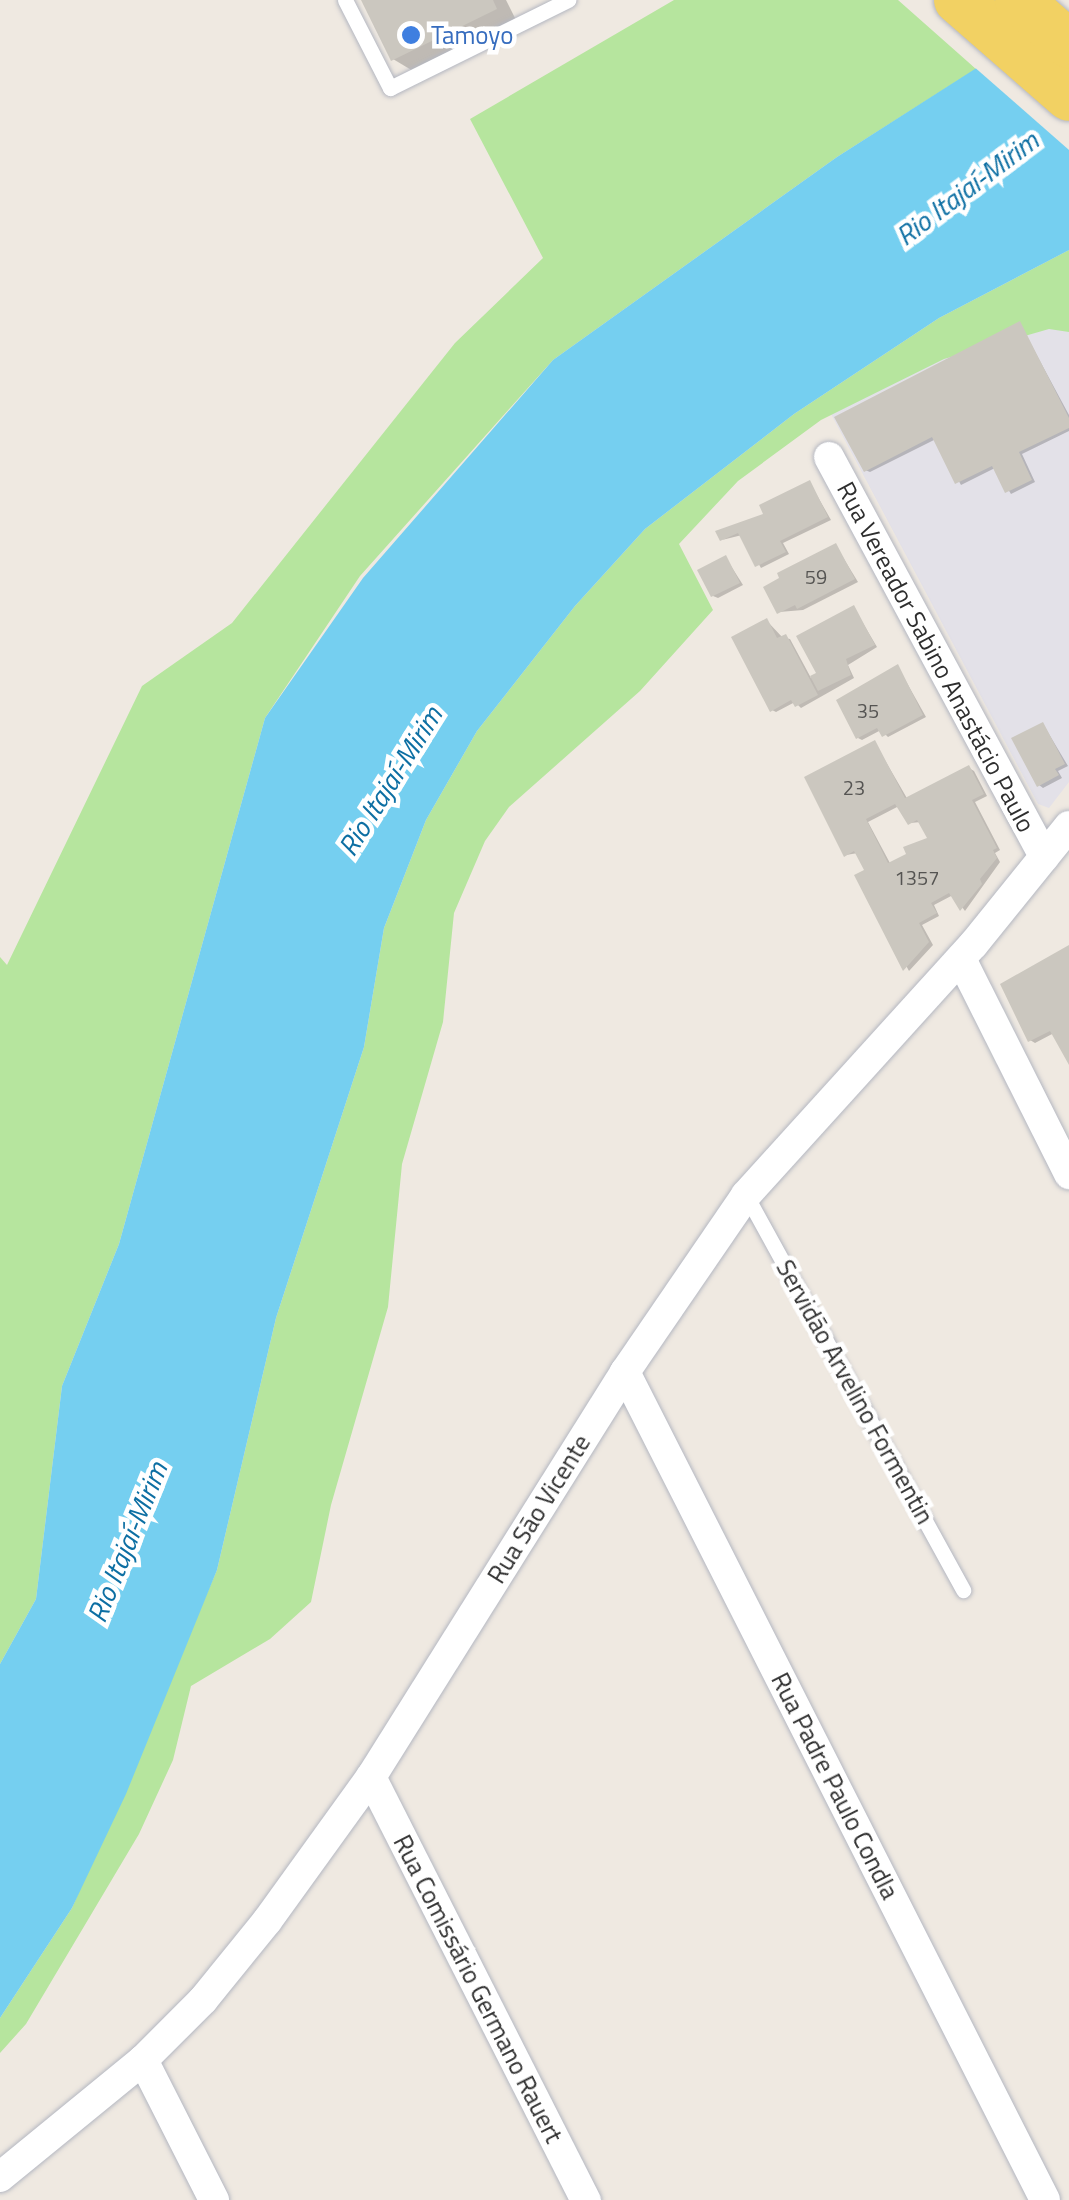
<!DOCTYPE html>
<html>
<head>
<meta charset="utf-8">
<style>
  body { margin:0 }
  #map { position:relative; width:1069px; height:2200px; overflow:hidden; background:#efe9e1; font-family:"Titillium Web",sans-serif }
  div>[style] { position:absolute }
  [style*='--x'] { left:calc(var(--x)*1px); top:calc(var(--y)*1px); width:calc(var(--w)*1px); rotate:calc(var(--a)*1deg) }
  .industrial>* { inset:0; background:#e3e1e8 }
  .green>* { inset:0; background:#b6e59e }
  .water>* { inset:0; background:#75cff0 }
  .pier>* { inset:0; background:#efe9e1 }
  .shadow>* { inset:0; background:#0003 }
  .building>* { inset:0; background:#cbc7bf }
  .roads { filter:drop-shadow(0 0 2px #b4b7c1) drop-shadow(0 0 2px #b4b7c1) }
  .lane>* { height:15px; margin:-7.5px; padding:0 7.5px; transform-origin:7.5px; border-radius:7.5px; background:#fff }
  .street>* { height:30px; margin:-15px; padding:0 15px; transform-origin:15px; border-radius:15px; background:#fff }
  .primary>* { height:48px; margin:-24px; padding:0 24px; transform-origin:24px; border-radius:24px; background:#f2d163 }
  .dots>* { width:28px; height:28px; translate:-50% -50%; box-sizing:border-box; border:5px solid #fff; border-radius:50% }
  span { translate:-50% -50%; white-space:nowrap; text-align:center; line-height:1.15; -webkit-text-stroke:9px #fff; paint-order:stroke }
  .number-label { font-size:20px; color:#555452 }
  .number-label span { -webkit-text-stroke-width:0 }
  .shop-label { font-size:25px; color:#366cbe }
  .left { translate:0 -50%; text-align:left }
  .street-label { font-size:25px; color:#2e2e2e }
  .water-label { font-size:28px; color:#0d6fa3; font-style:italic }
</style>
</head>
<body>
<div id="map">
  <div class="industrial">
    <div style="clip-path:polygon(1069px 220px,1069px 782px,1049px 808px,1038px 804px,831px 414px,1015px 306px)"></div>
  </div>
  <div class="green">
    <div style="clip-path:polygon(674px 0,898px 0,976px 69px,837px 157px,553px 360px,360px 576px,265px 718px,119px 1244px,62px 1386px,36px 1599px,0 1664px,0 957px,7px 965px,142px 686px,232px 623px,455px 343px,543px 258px,470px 119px)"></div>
    <div style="clip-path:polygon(1069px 250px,1069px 332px,1049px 329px,944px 359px,821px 420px,738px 481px,679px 544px,713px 610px,640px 691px,509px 807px,485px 841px,454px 913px,443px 1022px,402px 1164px,388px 1307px,331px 1505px,311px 1602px,270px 1639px,191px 1686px,173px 1760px,139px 1834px,26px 2024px,0 2053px,0 2018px,72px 1908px,217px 1570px,276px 1318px,364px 1047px,384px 928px,426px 820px,477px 731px,575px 606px,645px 529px,794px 414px,939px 318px)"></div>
  </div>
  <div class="water">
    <div style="clip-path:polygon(1069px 9px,1069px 250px,939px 318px,794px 414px,645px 529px,575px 606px,477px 731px,426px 820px,384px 928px,364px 1047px,276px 1318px,217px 1570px,126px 1794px,72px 1908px,0 2018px,0 1664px,36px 1599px,62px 1386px,119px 1244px,265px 718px,363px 578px,553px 360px,837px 157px)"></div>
  </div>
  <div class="pier">
    <div style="clip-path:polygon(1069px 4px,1069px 150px,972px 65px)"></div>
  </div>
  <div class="shadow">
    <div style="clip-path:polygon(364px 0,506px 0,516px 20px,413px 71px,393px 59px)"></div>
    <div style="clip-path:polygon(1020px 324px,1069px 415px,1069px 431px,1022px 454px,1035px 482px,1011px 494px,995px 468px,961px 485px,936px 439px,870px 472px,865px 470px)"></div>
    <div style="clip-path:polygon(810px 483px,831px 520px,783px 543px,789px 554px,761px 568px,742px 535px,722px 540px,766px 516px)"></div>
    <div style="clip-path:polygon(836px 546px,858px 582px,803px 610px,779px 612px)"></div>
    <div style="clip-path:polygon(726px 558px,743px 585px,718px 598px,713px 596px)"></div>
    <div style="clip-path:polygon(854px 608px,877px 647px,848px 665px,854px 678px,801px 708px,795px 702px,776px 712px,772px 710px,767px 621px,783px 638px,790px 639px,811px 678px,819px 675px)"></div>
    <div style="clip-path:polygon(898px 667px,926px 717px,888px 737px,881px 730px,862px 740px,858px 738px)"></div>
    <div style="clip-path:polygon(1043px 724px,1068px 766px,1058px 771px,1062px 778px,1043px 788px,1039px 785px)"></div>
    <div style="clip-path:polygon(evenodd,875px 743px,908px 800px,969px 768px,974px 771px,987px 796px,975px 802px,1000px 850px,995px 853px,1000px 862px,965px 911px,953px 895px,934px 905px,939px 916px,922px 925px,933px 945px,909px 971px,857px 876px,867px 871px,858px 853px,846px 855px,875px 743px,899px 806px,910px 823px,921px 822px,931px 840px,891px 865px,868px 822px,899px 806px)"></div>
    <div style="clip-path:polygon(1069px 948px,1069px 1060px,1054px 1033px,1035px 1043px,1030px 1040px)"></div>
  </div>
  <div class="building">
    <div style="clip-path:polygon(361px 0,493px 0,497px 9px,391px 61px)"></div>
    <div style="clip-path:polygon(1020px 321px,1069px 418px,1069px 428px,1019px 452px,1032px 480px,1005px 493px,992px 466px,955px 484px,932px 437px,864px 472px,834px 417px)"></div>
    <div style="clip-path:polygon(810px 480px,828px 517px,780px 541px,786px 552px,755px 567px,738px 533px,720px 541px,715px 531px,763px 514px,759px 505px)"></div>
    <div style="clip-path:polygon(836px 543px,855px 579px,797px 609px,795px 605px,777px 614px,763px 587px,779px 578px,777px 573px)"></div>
    <div style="clip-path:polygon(726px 555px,740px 583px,711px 597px,697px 570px)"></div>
    <div style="clip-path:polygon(854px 605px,875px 645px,846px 659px,851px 675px,818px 691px,810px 676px,816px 673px,796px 636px)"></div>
    <div style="clip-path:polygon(767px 618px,777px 638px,786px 634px,818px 695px,795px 707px,791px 700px,770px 712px,731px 637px)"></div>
    <div style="clip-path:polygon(898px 664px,923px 715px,882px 737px,877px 728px,856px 739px,836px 700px)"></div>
    <div style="clip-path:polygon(1043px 722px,1065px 764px,1055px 769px,1059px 775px,1037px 787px,1011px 738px)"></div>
    <div style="clip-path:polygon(evenodd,875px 740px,905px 798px,969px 765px,984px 794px,972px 800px,997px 848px,993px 850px,997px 858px,980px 879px,982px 884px,960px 911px,949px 893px,931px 903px,937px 913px,919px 923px,929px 942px,903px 971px,854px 875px,864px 870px,854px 851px,844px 857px,804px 777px,875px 740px,895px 804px,908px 825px,917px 820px,927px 838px,903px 847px,906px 854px,888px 863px,866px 819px,895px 804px)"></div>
    <div style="clip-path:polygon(1069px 945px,1069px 1065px,1050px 1031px,1028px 1042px,1000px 984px)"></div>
  </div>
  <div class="roads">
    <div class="lane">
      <div style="--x:345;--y:0;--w:99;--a:62.9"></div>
      <div style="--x:390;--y:88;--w:199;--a:-26.3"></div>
      <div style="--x:746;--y:1195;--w:451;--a:61.2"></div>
    </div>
    <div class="street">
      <div style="--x:829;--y:457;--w:454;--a:61.7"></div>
      <div style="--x:961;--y:959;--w:241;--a:63.3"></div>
      <div style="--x:625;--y:1372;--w:928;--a:63.1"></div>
      <div style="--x:371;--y:1777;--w:475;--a:63.1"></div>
      <div style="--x:143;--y:2060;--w:157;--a:63.1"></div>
      <div style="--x:0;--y:2177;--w:185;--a:-39.3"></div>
      <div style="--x:143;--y:2060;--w:85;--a:-45"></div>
      <div style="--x:203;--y:2000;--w:102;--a:-51"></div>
      <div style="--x:267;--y:1921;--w:178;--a:-54.2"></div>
      <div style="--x:371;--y:1777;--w:478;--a:-57.9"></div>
      <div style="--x:625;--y:1372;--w:214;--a:-55.6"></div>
      <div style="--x:746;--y:1195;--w:338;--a:-47.8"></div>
      <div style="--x:973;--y:945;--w:153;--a:-51.1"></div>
    </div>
    <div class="primary">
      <div style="--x:958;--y:0;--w:147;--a:41.1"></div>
      <div style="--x:1019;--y:0;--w:67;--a:41.3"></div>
    </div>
  </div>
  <div class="dots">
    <div style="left:411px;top:35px;background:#3f7fe0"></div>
  </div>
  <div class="number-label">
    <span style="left:816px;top:576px">59</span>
    <span style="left:868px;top:710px">35</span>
    <span style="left:854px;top:787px">23</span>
    <span style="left:917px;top:877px">1357</span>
  </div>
  <div class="shop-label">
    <span class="left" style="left:431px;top:35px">Tamoyo</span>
  </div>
  <div class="street-label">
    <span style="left:936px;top:657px;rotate:62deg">Rua Vereador Sabino Anastácio Paulo</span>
    <span style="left:855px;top:1392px;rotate:61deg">Servidão Arvelino Formentin</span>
    <span style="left:539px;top:1509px;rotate:-58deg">Rua São Vicente</span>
    <span style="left:835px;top:1786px;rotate:63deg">Rua Padre Paulo Condla</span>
    <span style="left:478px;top:1989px;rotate:63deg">Rua Comissário Germano Rauert</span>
  </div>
  <div class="water-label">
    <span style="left:967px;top:188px;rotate:-37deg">Rio Itajaí-Mirim</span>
    <span style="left:390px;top:781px;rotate:-58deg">Rio Itajaí-Mirim</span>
    <span style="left:127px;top:1542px;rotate:-68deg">Rio Itajaí-Mirim</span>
  </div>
</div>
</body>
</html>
